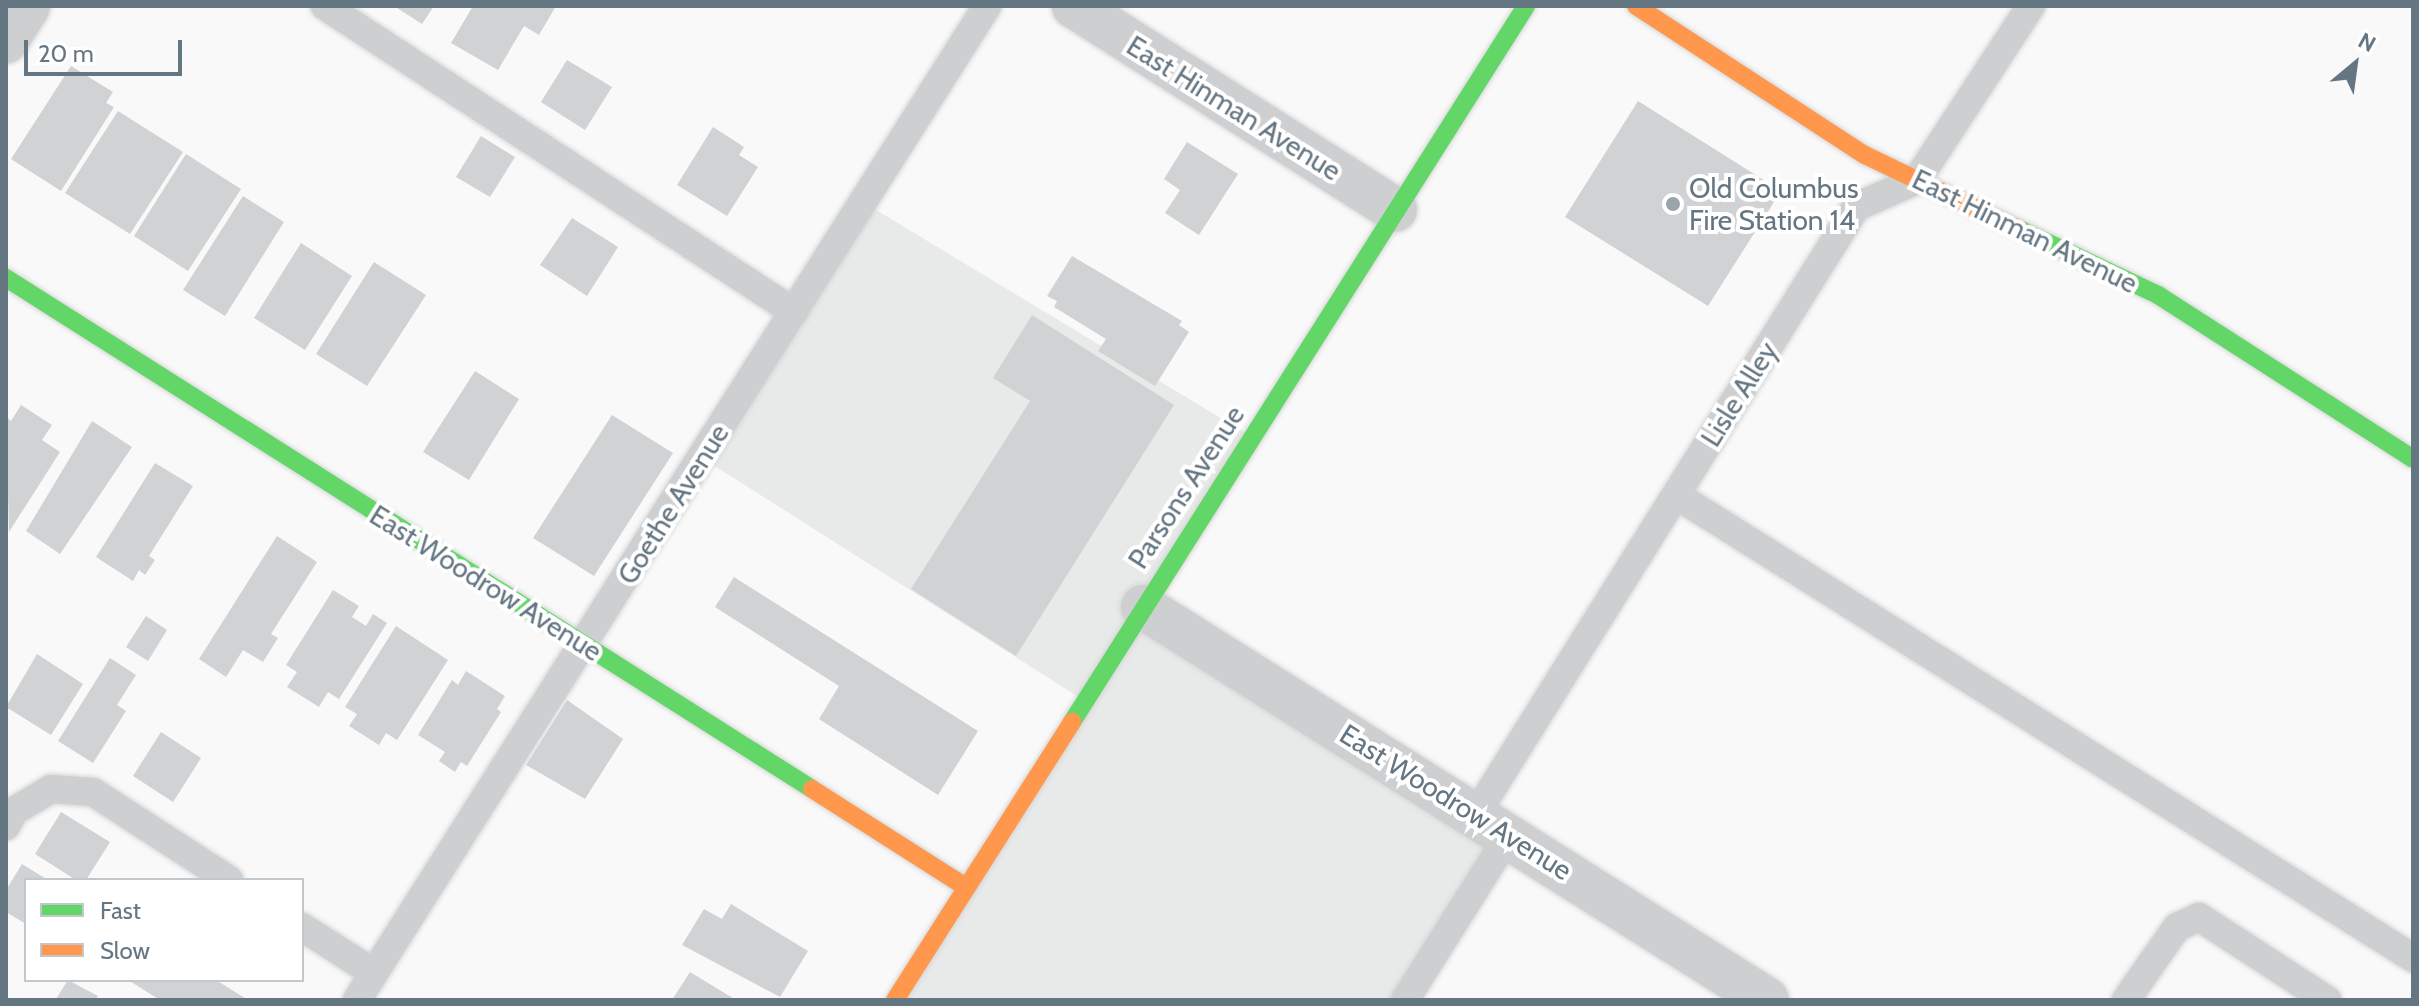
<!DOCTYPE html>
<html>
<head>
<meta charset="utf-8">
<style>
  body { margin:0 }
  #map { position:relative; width:2419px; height:1006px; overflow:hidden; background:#f9f9f9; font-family:Cabin,sans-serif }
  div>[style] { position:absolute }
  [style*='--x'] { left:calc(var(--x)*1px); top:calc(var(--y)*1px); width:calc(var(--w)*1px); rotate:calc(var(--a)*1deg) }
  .built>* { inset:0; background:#e8e9e9 }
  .building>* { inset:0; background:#d0d2d3 }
  .roads { filter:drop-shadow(0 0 2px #d5d6d7) drop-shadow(0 0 2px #d5d6d7) }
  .lane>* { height:28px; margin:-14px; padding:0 14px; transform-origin:14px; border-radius:14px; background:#cecfd0 }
  .street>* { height:44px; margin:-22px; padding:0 22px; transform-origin:22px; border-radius:22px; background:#cecfd0 }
  .fast>* { height:18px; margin:-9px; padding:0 9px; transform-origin:9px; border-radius:9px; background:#63d668 }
  .slow>* { height:18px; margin:-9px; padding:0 9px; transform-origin:9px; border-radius:9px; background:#ff974d }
  .dots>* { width:22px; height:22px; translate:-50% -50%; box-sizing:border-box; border:4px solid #fff; border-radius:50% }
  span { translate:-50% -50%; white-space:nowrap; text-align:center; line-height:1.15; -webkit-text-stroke:8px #fff; paint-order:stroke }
  .street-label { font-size:28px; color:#657683 }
  .poi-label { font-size:28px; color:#657683 }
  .left { translate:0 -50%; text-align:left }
  .frame { position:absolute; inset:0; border:8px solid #657683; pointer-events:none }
  .legend { position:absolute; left:24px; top:878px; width:280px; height:104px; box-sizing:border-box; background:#fff; border:2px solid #c1c8cd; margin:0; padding:10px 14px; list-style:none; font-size:24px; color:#657683 }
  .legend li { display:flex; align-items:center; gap:16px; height:40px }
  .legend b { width:40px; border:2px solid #c1c8cd }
  .north { position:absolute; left:2315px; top:24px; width:80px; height:80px; -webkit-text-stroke:6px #fff; paint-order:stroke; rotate:29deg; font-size:22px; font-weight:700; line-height:32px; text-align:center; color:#657683 }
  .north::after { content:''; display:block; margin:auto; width:28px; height:36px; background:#657683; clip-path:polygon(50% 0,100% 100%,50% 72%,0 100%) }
  .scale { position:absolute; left:24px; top:40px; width:158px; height:36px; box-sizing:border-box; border:4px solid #657683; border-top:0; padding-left:10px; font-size:24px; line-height:28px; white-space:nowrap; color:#657683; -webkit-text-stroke:6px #fff; paint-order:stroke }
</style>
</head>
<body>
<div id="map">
  <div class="built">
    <div style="clip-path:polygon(858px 199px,1252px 437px,1149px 600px,1521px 828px,1414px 1000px,895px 1000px,1085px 701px,702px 458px)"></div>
  </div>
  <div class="building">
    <div style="clip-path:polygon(394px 6px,434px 6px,422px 24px)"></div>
    <div style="clip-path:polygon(473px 6px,556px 6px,539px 35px,524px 26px,498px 70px,451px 43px)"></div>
    <div style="clip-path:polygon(567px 60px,612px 87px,585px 130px,541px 102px)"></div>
    <div style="clip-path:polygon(71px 66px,113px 92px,106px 103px,114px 107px,61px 191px,11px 159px)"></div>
    <div style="clip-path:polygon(1638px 101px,1781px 191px,1708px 306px,1565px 217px)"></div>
    <div style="clip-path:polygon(118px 111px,183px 152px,130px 234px,65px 193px)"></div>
    <div style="clip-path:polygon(713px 127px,744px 147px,739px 155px,758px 167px,727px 216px,677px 185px)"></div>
    <div style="clip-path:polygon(481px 136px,515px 157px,490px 197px,456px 177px)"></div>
    <div style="clip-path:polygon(1187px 142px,1238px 174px,1199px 235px,1165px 213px,1180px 190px,1164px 179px)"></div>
    <div style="clip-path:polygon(186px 154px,241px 189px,188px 271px,134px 236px)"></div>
    <div style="clip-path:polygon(243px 196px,284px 222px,225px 316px,183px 290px)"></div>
    <div style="clip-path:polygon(572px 218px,618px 247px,587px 296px,540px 265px)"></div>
    <div style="clip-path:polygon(301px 243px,352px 276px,305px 350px,254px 318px)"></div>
    <div style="clip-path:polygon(1072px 256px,1182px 321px,1179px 325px,1189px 332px,1155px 386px,1098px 351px,1106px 339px,1054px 307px,1057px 301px,1047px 296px)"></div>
    <div style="clip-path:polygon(374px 262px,426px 295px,367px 386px,316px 354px)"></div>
    <div style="clip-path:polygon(1032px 315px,1174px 405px,1016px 656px,911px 589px,1030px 401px,993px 378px)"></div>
    <div style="clip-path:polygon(475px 371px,519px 399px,469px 480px,423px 452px)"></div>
    <div style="clip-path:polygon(21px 405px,52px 425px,42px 440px,60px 452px,9px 532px,6px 417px,11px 421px)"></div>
    <div style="clip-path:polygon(612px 415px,673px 453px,594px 576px,533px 538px)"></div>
    <div style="clip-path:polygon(92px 421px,132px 447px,60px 554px,26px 531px)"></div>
    <div style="clip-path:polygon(155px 463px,193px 486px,149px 556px,155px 560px,145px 575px,139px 570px,133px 581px,96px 557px)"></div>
    <div style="clip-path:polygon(277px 536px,317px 562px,271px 634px,278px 638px,263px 662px,243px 650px,226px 677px,199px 659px)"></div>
    <div style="clip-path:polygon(734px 577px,978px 731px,938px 795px,819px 719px,839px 686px,715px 607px)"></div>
    <div style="clip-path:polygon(333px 590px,359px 606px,352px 617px,366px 626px,373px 614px,387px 623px,339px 699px,328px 692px,319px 707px,287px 687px,297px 672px,286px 665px)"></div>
    <div style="clip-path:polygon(146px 616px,167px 630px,148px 661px,126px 647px)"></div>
    <div style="clip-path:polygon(396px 626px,448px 660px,397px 740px,386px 733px,379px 745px,349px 726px,357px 714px,345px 707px)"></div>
    <div style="clip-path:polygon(37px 654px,83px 684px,51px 735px,6px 707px)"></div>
    <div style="clip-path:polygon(110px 658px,136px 675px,117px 705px,126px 711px,93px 763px,58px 741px)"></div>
    <div style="clip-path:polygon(466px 671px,505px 696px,497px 709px,501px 712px,467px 766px,461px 762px,455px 772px,439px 761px,445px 752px,418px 735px,452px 680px,458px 685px)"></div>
    <div style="clip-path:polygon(567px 700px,623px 739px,585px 799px,526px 765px)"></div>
    <div style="clip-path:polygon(161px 732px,201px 758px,173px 802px,133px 776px)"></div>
    <div style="clip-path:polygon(61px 812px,110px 842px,86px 880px,76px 880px,35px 854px)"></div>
    <div style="clip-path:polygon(22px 864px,48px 880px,26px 880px,26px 924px,6px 912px,6px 890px)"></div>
    <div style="clip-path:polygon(731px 904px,808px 951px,780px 997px,682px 945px,704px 909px,722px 919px)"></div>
    <div style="clip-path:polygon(690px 972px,736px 1000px,672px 1000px)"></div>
    <div style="clip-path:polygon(68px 980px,98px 996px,95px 1000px,56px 999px)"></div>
    <div style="clip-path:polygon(128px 980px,216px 980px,248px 1000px,160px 1000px)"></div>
  </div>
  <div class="roads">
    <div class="lane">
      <div style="--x:325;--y:6;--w:560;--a:33.12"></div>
      <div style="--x:1676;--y:495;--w:870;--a:32.14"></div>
      <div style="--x:1476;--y:814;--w:716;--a:-57.95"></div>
      <div style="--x:1856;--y:207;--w:67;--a:-23.9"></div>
      <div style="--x:1917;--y:180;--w:208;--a:-56.8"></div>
      <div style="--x:6;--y:826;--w:17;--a:-62"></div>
      <div style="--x:14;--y:811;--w:43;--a:-30.7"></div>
      <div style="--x:51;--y:789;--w:42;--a:4.1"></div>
      <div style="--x:93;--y:792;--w:162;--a:32.9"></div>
      <div style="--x:302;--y:927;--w:85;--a:32.6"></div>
      <div style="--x:357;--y:1000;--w:1177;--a:-57.63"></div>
      <div style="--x:1405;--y:1000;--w:195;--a:-57.8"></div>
      <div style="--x:2126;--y:1000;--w:89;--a:-55.1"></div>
      <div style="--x:2177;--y:927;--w:24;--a:-24"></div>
      <div style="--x:2199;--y:917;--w:153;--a:33"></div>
    </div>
    <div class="street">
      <div style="--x:1074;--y:6;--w:380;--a:32.4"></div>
      <div style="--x:6;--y:41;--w:41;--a:-57.8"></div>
      <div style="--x:1143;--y:607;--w:737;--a:32.2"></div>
    </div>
    <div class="fast">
      <div style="--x:2019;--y:229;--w:154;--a:25.4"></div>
      <div style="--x:2158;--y:295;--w:303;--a:32.7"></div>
      <div style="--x:6;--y:278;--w:954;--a:32.37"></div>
      <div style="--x:1072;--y:722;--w:848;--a:-57.62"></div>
    </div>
    <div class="slow">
      <div style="--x:1636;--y:6;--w:273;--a:33.1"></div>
      <div style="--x:1865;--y:155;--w:171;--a:25.7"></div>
      <div style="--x:812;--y:789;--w:183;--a:32.5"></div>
      <div style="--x:895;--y:1000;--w:330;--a:-57.5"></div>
    </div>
  </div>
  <div class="dots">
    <div style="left:1673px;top:204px;background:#99a4ac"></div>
  </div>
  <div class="street-label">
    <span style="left:1234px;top:108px;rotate:32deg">East Hinman Avenue</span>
    <span style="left:2025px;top:231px;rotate:26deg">East Hinman Avenue</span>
    <span style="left:1739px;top:394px;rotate:-58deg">Lisle Alley</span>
    <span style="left:1186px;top:487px;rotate:-57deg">Parsons Avenue</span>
    <span style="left:673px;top:504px;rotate:-58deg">Goethe Avenue</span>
    <span style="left:486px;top:583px;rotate:32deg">East Woodrow Avenue</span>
    <span style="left:1456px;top:802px;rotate:32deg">East Woodrow Avenue</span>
  </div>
  <div class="poi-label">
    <span class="left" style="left:1689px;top:204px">Old Columbus<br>Fire Station 14</span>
  </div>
  <div class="frame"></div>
  <ul class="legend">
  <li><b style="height:10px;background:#63d668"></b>Fast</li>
  <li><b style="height:10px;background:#ff974d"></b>Slow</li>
  </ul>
  <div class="north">N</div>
  <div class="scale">20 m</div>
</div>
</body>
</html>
